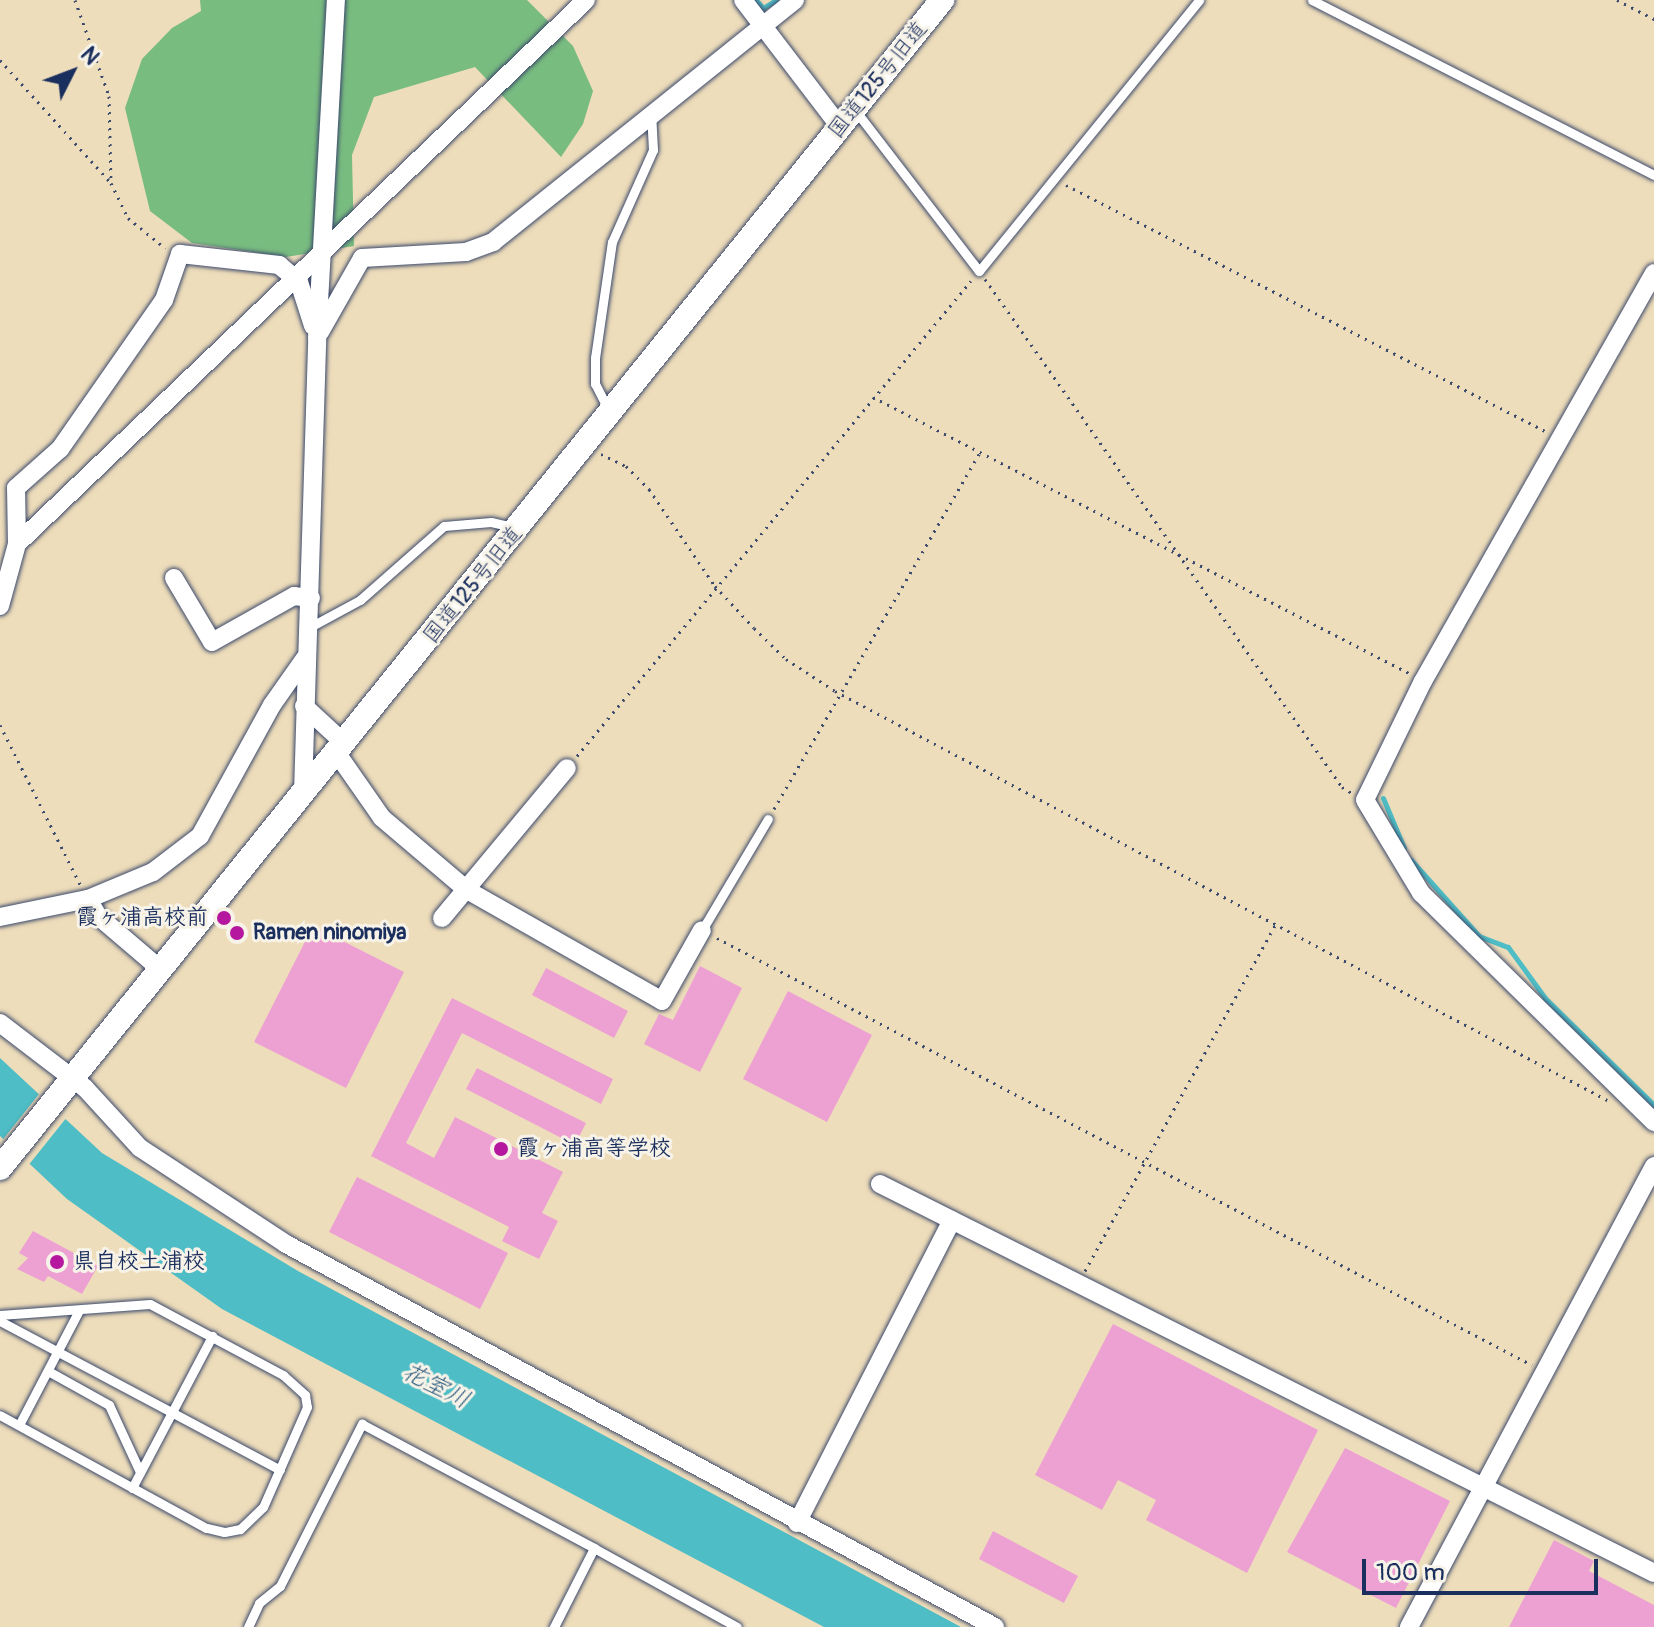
<!DOCTYPE html>
<html>
<head>
<meta charset="utf-8">
<style>
  body { margin:0 }
  #map { position:relative; width:1654px; height:1627px; overflow:hidden; background:#eeddba; font-family:Pangolin,"Klee One",sans-serif }
  div>[style] { position:absolute }
  [style*='--x'] { left:calc(var(--x)*1px); top:calc(var(--y)*1px); width:calc(var(--w)*1px); rotate:calc(var(--a)*1deg) }
  .forest>* { inset:0; background:#79bc80 }
  .water>* { inset:0; background:#4fbdc5 }
  .pier>* { inset:0; background:#eeddba }
  .stream>* { height:5px; margin:-2.5px; padding:0 2.5px; transform-origin:2.5px; border-radius:2.5px; background:#4fbdc5 }
  .building>* { inset:0; background:#eda1d3 }
  .path>* { height:3px; margin-top:-1.5px; transform-origin:0; background:repeating-linear-gradient(90deg,#3b496c 0 2px,transparent 0 8px) }
  .roads { filter:drop-shadow(0 0 2px #3b496c) drop-shadow(0 0 2px #3b496c) }
  .service>* { height:9px; margin:-4.5px; padding:0 4.5px; transform-origin:4.5px; border-radius:4.5px; background:#fff }
  .minor>* { height:18px; margin:-9px; padding:0 9px; transform-origin:9px; border-radius:9px; background:#fff }
  .tertiary>* { height:24px; margin:-12px; padding:0 12px; transform-origin:12px; border-radius:12px; background:#fff }
  .dots>* { width:22px; height:22px; translate:-50% -50%; box-sizing:border-box; border:4px solid #f7f3e8; border-radius:50% }
  span { translate:-50% -50%; white-space:nowrap; text-align:center; line-height:1.15; -webkit-text-stroke:6px #f7f3e8; paint-order:stroke }
  .street-label { font-size:22px; color:#1b2f5e }
  .poi-label { font-size:22px; color:#1b2f5e; font-weight:700 }
  .right { translate:-100% -50%; text-align:right }
  .left { translate:0 -50%; text-align:left }
  .water-label { font-size:24px; color:#2b5a7d; font-style:italic }
  .north { position:absolute; left:32px; top:32px; width:80px; height:80px; -webkit-text-stroke:6px #f7f3e8; paint-order:stroke; rotate:48deg; font-size:22px; font-weight:700; line-height:32px; text-align:center; color:#1b2f5e }
  .north::after { content:''; display:block; margin:auto; width:28px; height:36px; background:#1b2f5e; clip-path:polygon(50% 0,100% 100%,50% 72%,0 100%) }
  .scale { position:absolute; left:1362px; top:1559px; width:236px; height:36px; box-sizing:border-box; border:4px solid #1b2f5e; border-top:0; padding-left:10px; font-size:24px; line-height:28px; white-space:nowrap; color:#1b2f5e; -webkit-text-stroke:6px #f7f3e8; paint-order:stroke }
</style>
</head>
<body>
<div id="map">
  <div class="forest">
    <div style="clip-path:polygon(200px 0,527px 0,573px 46px,593px 91px,583px 124px,561px 157px,475px 67px,374px 97px,352px 155px,354px 246px,286px 257px,192px 243px,150px 211px,125px 108px,142px 59px,172px 28px,201px 11px)"></div>
  </div>
  <div class="water">
    <div style="clip-path:polygon(0 1058px,102px 1153px,298px 1271px,961px 1627px,824px 1627px,222px 1309px,67px 1199px,0 1136px)"></div>
  </div>
  <div class="pier">
    <div style="clip-path:polygon(39px 1094px,67px 1117px,27px 1167px,1px 1142px)"></div>
  </div>
  <div class="stream">
    <div style="--x:756;--y:0;--w:11;--a:49"></div>
    <div style="--x:763;--y:8;--w:15;--a:-32"></div>
    <div style="--x:1383;--y:798;--w:54;--a:67.2"></div>
    <div style="--x:1411;--y:860;--w:102;--a:48.2"></div>
    <div style="--x:1479;--y:936;--w:31;--a:21"></div>
    <div style="--x:1508;--y:947;--w:63;--a:54"></div>
    <div style="--x:1545;--y:998;--w:153;--a:44.5"></div>
  </div>
  <div class="building">
    <div style="clip-path:polygon(313px 926px,404px 972px,346px 1088px,254px 1042px)"></div>
    <div style="clip-path:polygon(700px 966px,742px 988px,700px 1072px,644px 1044px,659px 1014px,673px 1020px)"></div>
    <div style="clip-path:polygon(546px 968px,628px 1011px,614px 1038px,532px 995px)"></div>
    <div style="clip-path:polygon(788px 991px,872px 1035px,827px 1122px,743px 1079px)"></div>
    <div style="clip-path:polygon(452px 998px,613px 1079px,601px 1104px,462px 1033px,406px 1143px,434px 1158px,455px 1117px,563px 1172px,542px 1213px,558px 1221px,539px 1259px,502px 1241px,509px 1227px,371px 1156px)"></div>
    <div style="clip-path:polygon(477px 1068px,586px 1123px,575px 1145px,466px 1089px)"></div>
    <div style="clip-path:polygon(357px 1177px,508px 1253px,480px 1309px,329px 1232px)"></div>
    <div style="clip-path:polygon(33px 1231px,98px 1266px,82px 1294px,48px 1276px,44px 1282px,17px 1269px,28px 1258px,19px 1253px)"></div>
    <div style="clip-path:polygon(1113px 1324px,1318px 1430px,1247px 1573px,1146px 1520px,1156px 1500px,1118px 1480px,1102px 1510px,1035px 1475px)"></div>
    <div style="clip-path:polygon(1345px 1448px,1450px 1501px,1396px 1608px,1287px 1552px)"></div>
    <div style="clip-path:polygon(993px 1531px,1078px 1576px,1064px 1603px,979px 1559px)"></div>
    <div style="clip-path:polygon(1554px 1540px,1594px 1561px,1589px 1571px,1654px 1605px,1654px 1627px,1509px 1627px)"></div>
  </div>
  <div class="path">
    <div style="--x:75;--y:0;--w:102;--a:70.5"></div>
    <div style="--x:109;--y:96;--w:87;--a:88.7"></div>
    <div style="--x:1617;--y:0;--w:42;--a:27.2"></div>
    <div style="--x:0;--y:60;--w:166;--a:47.9"></div>
    <div style="--x:111;--y:183;--w:39;--a:64"></div>
    <div style="--x:128;--y:218;--w:48;--a:39"></div>
    <div style="--x:1066;--y:185;--w:541;--a:27.18"></div>
    <div style="--x:985;--y:279;--w:621;--a:54.9"></div>
    <div style="--x:1342;--y:787;--w:12;--a:31"></div>
    <div style="--x:873;--y:397;--w:603;--a:27.25"></div>
    <div style="--x:601;--y:454;--w:28;--a:26"></div>
    <div style="--x:626;--y:466;--w:33;--a:45"></div>
    <div style="--x:649;--y:489;--w:117;--a:55.8"></div>
    <div style="--x:715;--y:586;--w:57;--a:47.1"></div>
    <div style="--x:754;--y:628;--w:45;--a:44.1"></div>
    <div style="--x:786;--y:659;--w:59;--a:33.1"></div>
    <div style="--x:835;--y:691;--w:874;--a:27.91"></div>
    <div style="--x:0;--y:725;--w:180;--a:63.3"></div>
    <div style="--x:577;--y:756;--w:617;--a:-50.33"></div>
    <div style="--x:774;--y:809;--w:412;--a:-60"></div>
    <div style="--x:717;--y:938;--w:920;--a:27.65"></div>
    <div style="--x:1085;--y:1271;--w:396;--a:-61.2"></div>
  </div>
  <div class="roads">
    <div class="service">
      <div style="--x:1312;--y:0;--w:384;--a:27.1"></div>
      <div style="--x:855;--y:110;--w:203;--a:52.4"></div>
      <div style="--x:979;--y:271;--w:349;--a:-50.9"></div>
      <div style="--x:609;--y:411;--w:30;--a:-117"></div>
      <div style="--x:595;--y:384;--w:26;--a:-90"></div>
      <div style="--x:595;--y:358;--w:117;--a:-81.7"></div>
      <div style="--x:612;--y:242;--w:101;--a:-66"></div>
      <div style="--x:653;--y:150;--w:33;--a:-93"></div>
      <div style="--x:310;--y:627;--w:57;--a:-28.4"></div>
      <div style="--x:360;--y:600;--w:112;--a:-41.4"></div>
      <div style="--x:444;--y:526;--w:47;--a:-4.9"></div>
      <div style="--x:491;--y:522;--w:22;--a:13"></div>
      <div style="--x:702;--y:930;--w:129;--a:-59.3"></div>
      <div style="--x:0;--y:1315;--w:150;--a:-4.2"></div>
      <div style="--x:150;--y:1304;--w:151;--a:28.1"></div>
      <div style="--x:283;--y:1375;--w:30;--a:42"></div>
      <div style="--x:305;--y:1395;--w:12;--a:81"></div>
      <div style="--x:307;--y:1407;--w:109;--a:113.7"></div>
      <div style="--x:263;--y:1507;--w:32;--a:136"></div>
      <div style="--x:240;--y:1529;--w:16;--a:169"></div>
      <div style="--x:224;--y:1532;--w:18;--a:-167"></div>
      <div style="--x:206;--y:1528;--w:235;--a:-151.3"></div>
      <div style="--x:0;--y:1321;--w:317;--a:28"></div>
      <div style="--x:48;--y:1371;--w:70;--a:29.1"></div>
      <div style="--x:109;--y:1405;--w:74;--a:65.2"></div>
      <div style="--x:19;--y:1425;--w:130;--a:-62.4"></div>
      <div style="--x:132;--y:1488;--w:172;--a:-62.2"></div>
      <div style="--x:594;--y:1548;--w:163;--a:28.9"></div>
      <div style="--x:248;--y:1627;--w:26;--a:-65"></div>
      <div style="--x:259;--y:1603;--w:27;--a:-39"></div>
      <div style="--x:280;--y:1586;--w:182;--a:-63.2"></div>
      <div style="--x:362;--y:1424;--w:263;--a:28.1"></div>
      <div style="--x:594;--y:1548;--w:89;--a:116.9"></div>
    </div>
    <div class="minor">
      <div style="--x:743;--y:0;--w:160;--a:52.6"></div>
      <div style="--x:1654;--y:273;--w:469;--a:119.5"></div>
      <div style="--x:1423;--y:681;--w:132;--a:116"></div>
      <div style="--x:1365;--y:800;--w:109;--a:58.9"></div>
      <div style="--x:1421;--y:893;--w:327;--a:44.5"></div>
      <div style="--x:320;--y:332;--w:85;--a:-60.4"></div>
      <div style="--x:362;--y:258;--w:104;--a:-3.3"></div>
      <div style="--x:466;--y:252;--w:29;--a:-20"></div>
      <div style="--x:493;--y:242;--w:387;--a:-38.7"></div>
      <div style="--x:17;--y:544;--w:787;--a:-43.71"></div>
      <div style="--x:174;--y:578;--w:74;--a:59.3"></div>
      <div style="--x:212;--y:642;--w:94;--a:-29.3"></div>
      <div style="--x:294;--y:596;--w:17;--a:7"></div>
      <div style="--x:0;--y:606;--w:64;--a:-74.7"></div>
      <div style="--x:17;--y:544;--w:56;--a:-91"></div>
      <div style="--x:16;--y:488;--w:59;--a:-41.6"></div>
      <div style="--x:60;--y:449;--w:182;--a:-55.1"></div>
      <div style="--x:164;--y:300;--w:49;--a:-70.8"></div>
      <div style="--x:180;--y:254;--w:100;--a:6.3"></div>
      <div style="--x:279;--y:265;--w:26;--a:40"></div>
      <div style="--x:299;--y:282;--w:46;--a:72.3"></div>
      <div style="--x:304;--y:706;--w:54;--a:42.8"></div>
      <div style="--x:336;--y:752;--w:80;--a:55.1"></div>
      <div style="--x:382;--y:818;--w:111;--a:40.3"></div>
      <div style="--x:467;--y:890;--w:224;--a:29.6"></div>
      <div style="--x:662;--y:1001;--w:81;--a:-60.6"></div>
      <div style="--x:303;--y:792;--w:454;--a:-88.2"></div>
      <div style="--x:317;--y:338;--w:339;--a:-86.8"></div>
      <div style="--x:88;--y:899;--w:20;--a:60"></div>
      <div style="--x:98;--y:916;--w:82;--a:40.5"></div>
      <div style="--x:0;--y:917;--w:90;--a:-11.6"></div>
      <div style="--x:88;--y:899;--w:70;--a:-22.6"></div>
      <div style="--x:153;--y:872;--w:59;--a:-37.5"></div>
      <div style="--x:200;--y:836;--w:149;--a:-61.2"></div>
      <div style="--x:272;--y:705;--w:57;--a:-54.9"></div>
      <div style="--x:442;--y:918;--w:195;--a:-50.2"></div>
      <div style="--x:0;--y:1023;--w:107;--a:37.4"></div>
      <div style="--x:85;--y:1088;--w:81;--a:47.5"></div>
      <div style="--x:140;--y:1148;--w:175;--a:33.3"></div>
      <div style="--x:286;--y:1244;--w:806;--a:28.38"></div>
      <div style="--x:880;--y:1184;--w:866;--a:26.68"></div>
      <div style="--x:797;--y:1523;--w:340;--a:-62.9"></div>
      <div style="--x:1409;--y:1627;--w:522;--a:-62.01"></div>
    </div>
    <div class="tertiary">
      <div style="--x:0;--y:1168;--w:1501;--a:-51.11"></div>
    </div>
  </div>
  <div class="dots">
    <div style="left:224px;top:918px;background:#b5179e"></div>
    <div style="left:237px;top:933px;background:#b5179e"></div>
    <div style="left:501px;top:1149px;background:#b5179e"></div>
    <div style="left:57px;top:1262px;background:#b5179e"></div>
  </div>
  <div class="street-label">
    <span style="left:878px;top:80px;rotate:-51deg">国道125号旧道</span>
    <span style="left:473px;top:585px;rotate:-51deg">国道125号旧道</span>
  </div>
  <div class="poi-label">
    <span class="right" style="left:208px;top:918px">霞ヶ浦高校前</span>
    <span class="left" style="left:253px;top:933px">Ramen ninomiya</span>
    <span class="left" style="left:517px;top:1149px">霞ヶ浦高等学校</span>
    <span class="left" style="left:73px;top:1262px">県自校土浦校</span>
  </div>
  <div class="water-label">
    <span style="left:436px;top:1386px;rotate:27deg">花室川</span>
  </div>
  <div class="north">N</div>
  <div class="scale">100 m</div>
</div>
</body>
</html>
